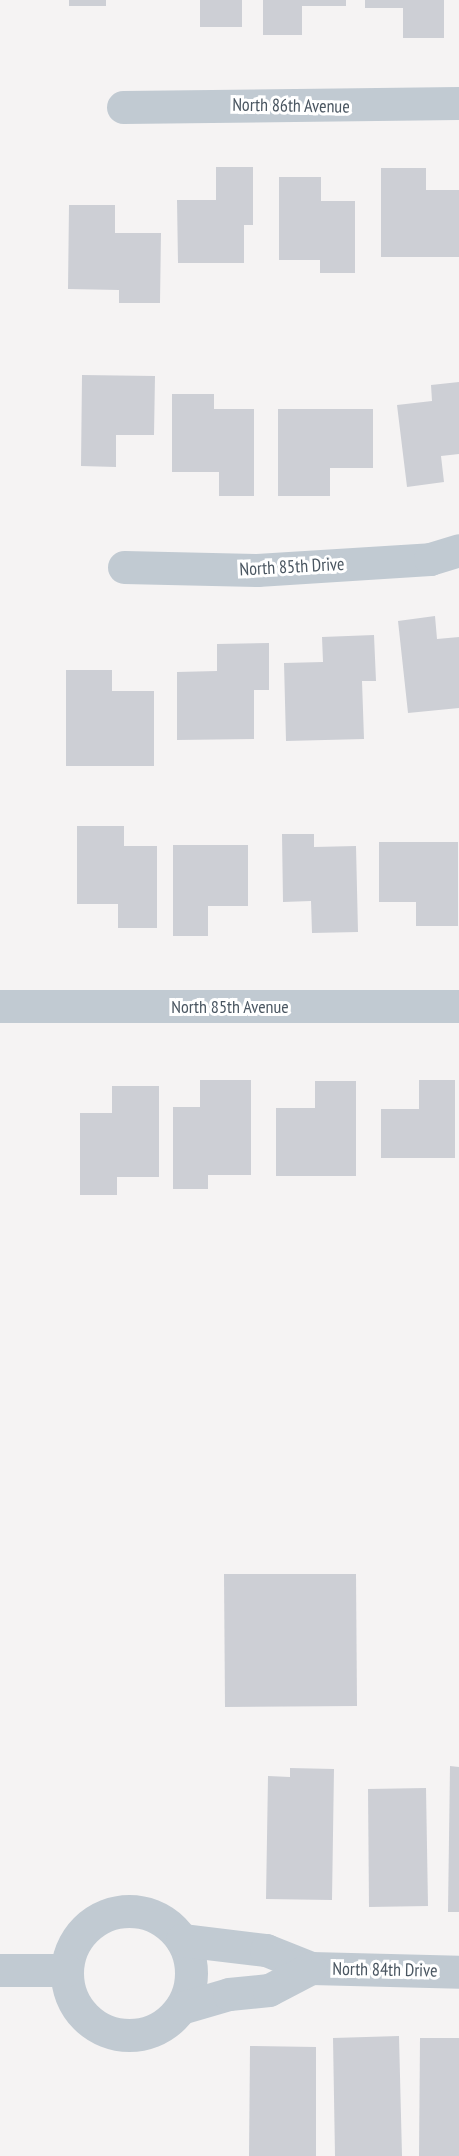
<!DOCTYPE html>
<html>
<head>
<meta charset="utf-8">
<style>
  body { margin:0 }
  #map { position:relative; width:459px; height:2156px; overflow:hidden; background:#f5f3f3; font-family:"PT Sans Narrow",sans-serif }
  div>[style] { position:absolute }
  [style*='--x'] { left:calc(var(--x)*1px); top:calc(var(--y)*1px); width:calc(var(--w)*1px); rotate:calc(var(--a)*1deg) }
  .building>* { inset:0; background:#cdcfd5 }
  .minor>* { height:33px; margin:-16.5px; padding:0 16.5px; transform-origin:16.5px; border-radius:16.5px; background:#c1cad2 }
  .minor>.ring { margin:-16.5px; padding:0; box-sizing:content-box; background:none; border:33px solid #c1cad2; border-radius:50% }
  span { translate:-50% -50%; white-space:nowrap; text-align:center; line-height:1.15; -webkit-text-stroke:6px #fff; paint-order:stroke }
  .street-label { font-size:18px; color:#4a5661 }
</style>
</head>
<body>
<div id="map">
  <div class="building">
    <div style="clip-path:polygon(69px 0,106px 0,106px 6px,69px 6px)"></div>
    <div style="clip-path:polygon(200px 0,242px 0,242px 27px,200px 27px)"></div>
    <div style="clip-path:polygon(263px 0,346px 0,346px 6px,302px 6px,302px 35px,263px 35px)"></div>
    <div style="clip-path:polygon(365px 0,444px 0,444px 38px,403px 38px,403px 8px,365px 8px)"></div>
    <div style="clip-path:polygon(216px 167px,253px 167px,253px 225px,244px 225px,244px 263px,178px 263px,177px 200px,216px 200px)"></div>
    <div style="clip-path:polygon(381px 168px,426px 168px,426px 190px,459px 190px,459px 257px,381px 257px)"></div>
    <div style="clip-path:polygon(279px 177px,321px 177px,321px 201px,355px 201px,355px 273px,320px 273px,320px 260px,279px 260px)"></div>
    <div style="clip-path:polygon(69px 205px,115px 205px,115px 233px,161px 233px,160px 303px,119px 303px,119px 290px,68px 289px)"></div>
    <div style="clip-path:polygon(82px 375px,155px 376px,154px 435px,116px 435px,116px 467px,81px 466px)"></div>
    <div style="clip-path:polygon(459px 382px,459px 454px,441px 456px,444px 482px,407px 487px,397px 405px,432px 401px,431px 385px)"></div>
    <div style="clip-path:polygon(172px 394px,214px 394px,214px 409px,254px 409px,254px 496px,219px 496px,219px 472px,172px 472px)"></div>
    <div style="clip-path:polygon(278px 409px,373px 409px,373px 468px,330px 468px,330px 496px,278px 496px)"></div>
    <div style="clip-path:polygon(435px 616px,437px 639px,459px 637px,459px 708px,408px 713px,398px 621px)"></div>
    <div style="clip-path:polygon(374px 635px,376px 681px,362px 681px,364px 739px,286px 741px,284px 663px,323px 662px,322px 637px)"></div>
    <div style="clip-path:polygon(269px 643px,269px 690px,254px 690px,254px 739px,177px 740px,177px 672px,217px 671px,217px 644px)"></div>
    <div style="clip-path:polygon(66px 670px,112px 670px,112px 691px,154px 691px,154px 766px,66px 766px)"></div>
    <div style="clip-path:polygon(77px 826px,124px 826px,124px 846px,157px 846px,157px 928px,118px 928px,118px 904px,77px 904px)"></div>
    <div style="clip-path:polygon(282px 834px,314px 834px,314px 847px,356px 846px,358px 932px,312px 933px,311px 901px,283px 902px)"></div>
    <div style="clip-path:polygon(379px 842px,458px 842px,458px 926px,416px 926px,416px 902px,379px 902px)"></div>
    <div style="clip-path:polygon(173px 845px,248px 845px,248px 906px,208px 906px,208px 936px,173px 936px)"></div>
    <div style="clip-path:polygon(200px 1080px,251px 1080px,251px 1175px,208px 1175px,208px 1189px,173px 1189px,173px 1107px,200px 1107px)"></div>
    <div style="clip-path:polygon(419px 1080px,455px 1080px,455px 1158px,381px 1158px,381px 1109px,419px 1109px)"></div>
    <div style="clip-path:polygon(315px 1081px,356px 1081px,356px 1176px,276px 1176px,276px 1108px,315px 1108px)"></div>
    <div style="clip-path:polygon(112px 1086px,159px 1086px,159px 1177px,117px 1177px,117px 1195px,80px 1195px,80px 1113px,112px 1113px)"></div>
    <div style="clip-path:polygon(224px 1574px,356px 1574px,357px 1706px,225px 1707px)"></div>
    <div style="clip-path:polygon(450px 1766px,459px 1767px,459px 1912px,448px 1912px)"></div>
    <div style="clip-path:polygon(290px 1768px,334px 1769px,332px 1900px,266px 1899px,268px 1776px,290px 1777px)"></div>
    <div style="clip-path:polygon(426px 1788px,428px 1906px,369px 1907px,368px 1789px)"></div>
    <div style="clip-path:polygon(399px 2036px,402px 2156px,335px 2156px,333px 2038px)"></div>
    <div style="clip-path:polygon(420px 2038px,459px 2038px,459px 2156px,419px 2156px)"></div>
    <div style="clip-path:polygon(250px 2046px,316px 2047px,316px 2156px,249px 2156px)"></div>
  </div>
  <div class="minor">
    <div style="--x:123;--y:107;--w:336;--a:-0.7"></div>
    <div style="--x:124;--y:567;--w:133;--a:1.3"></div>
    <div style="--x:257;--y:570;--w:173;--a:-3.6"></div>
    <div style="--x:430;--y:559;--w:30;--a:-17"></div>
    <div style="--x:0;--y:1006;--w:459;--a:0"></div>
    <div class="ring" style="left:67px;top:1911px;width:91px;height:91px"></div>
    <div style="--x:182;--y:1940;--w:85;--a:6.8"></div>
    <div style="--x:266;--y:1950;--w:48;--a:21.8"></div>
    <div style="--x:311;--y:1968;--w:148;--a:1.5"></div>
    <div style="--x:0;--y:1970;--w:66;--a:0"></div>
    <div style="--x:181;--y:2008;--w:50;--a:-16.3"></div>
    <div style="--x:229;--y:1994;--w:40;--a:-5.7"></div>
    <div style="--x:269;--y:1990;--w:47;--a:-27.6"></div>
  </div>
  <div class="street-label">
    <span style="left:291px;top:106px;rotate:1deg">North 86th Avenue</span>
    <span style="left:292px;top:567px;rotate:-3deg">North 85th Drive</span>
    <span style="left:230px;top:1007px">North 85th Avenue</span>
    <span style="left:385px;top:1970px;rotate:1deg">North 84th Drive</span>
  </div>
</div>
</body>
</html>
